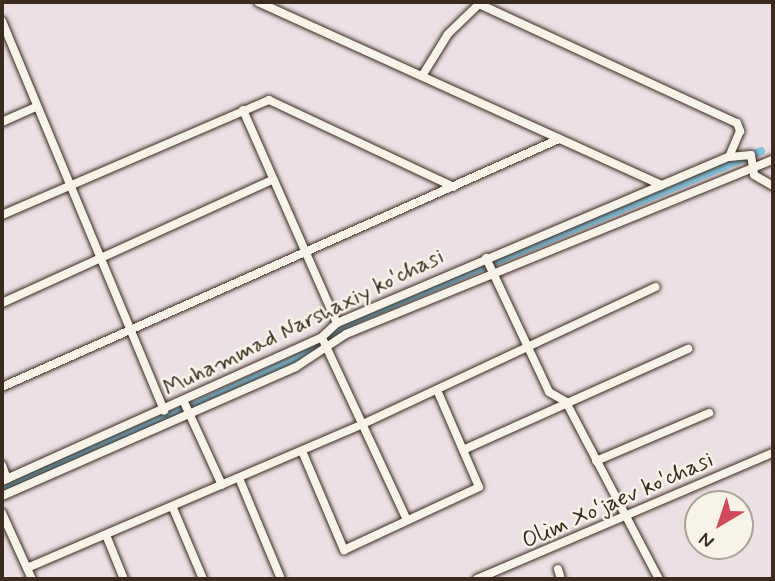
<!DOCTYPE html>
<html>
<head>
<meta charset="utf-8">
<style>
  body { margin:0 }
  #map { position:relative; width:775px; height:581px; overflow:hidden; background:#ede0e5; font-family:Mynerve,sans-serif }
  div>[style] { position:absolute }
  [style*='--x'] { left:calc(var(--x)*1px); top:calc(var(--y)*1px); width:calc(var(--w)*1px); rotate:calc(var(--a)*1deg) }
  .canal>* { height:8px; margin:-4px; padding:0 4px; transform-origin:4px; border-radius:4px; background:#82c5e3 }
  .roads { filter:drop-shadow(0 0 2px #3b2a1e) drop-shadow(0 0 2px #3b2a1e) }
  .street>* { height:8px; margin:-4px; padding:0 4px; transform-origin:4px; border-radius:4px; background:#f7f3e8 }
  span { translate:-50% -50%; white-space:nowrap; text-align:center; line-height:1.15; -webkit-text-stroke:5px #f7f3e8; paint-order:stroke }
  .street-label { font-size:23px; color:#3b2a1e }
  .frame { position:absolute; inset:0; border:4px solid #3b2a1e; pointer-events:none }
  .north { position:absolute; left:684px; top:490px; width:70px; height:70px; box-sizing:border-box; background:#f7f3e8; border:2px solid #aca397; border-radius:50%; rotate:219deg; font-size:19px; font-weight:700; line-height:28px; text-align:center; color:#3b2a1e }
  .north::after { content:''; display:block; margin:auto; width:24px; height:32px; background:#d1495b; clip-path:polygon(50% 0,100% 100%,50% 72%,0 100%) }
</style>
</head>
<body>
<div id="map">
  <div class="canal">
    <div style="--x:193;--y:406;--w:110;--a:-24.7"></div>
    <div style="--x:293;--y:360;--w:72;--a:-33"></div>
    <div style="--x:353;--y:321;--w:442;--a:-22.6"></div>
    <div style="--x:5;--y:487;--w:192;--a:-23.4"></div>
  </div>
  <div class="roads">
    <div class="street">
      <div style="--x:258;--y:2;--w:443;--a:24.4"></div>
      <div style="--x:2;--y:21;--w:422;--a:67.4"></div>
      <div style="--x:422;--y:76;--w:49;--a:-58.2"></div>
      <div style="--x:448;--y:34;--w:43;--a:-44.1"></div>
      <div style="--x:479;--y:4;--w:284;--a:24.8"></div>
      <div style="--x:737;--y:123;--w:9;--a:69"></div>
      <div style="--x:740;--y:131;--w:28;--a:113"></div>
      <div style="--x:243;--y:110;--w:233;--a:66.2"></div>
      <div style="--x:2;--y:122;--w:36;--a:-24"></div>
      <div style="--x:2;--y:215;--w:291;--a:-23.3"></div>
      <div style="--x:269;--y:100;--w:204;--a:25.2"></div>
      <div style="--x:486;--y:258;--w:148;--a:64.8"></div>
      <div style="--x:549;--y:392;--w:20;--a:30"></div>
      <div style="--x:566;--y:402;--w:200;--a:62.3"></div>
      <div style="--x:2;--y:303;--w:297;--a:-24.5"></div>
      <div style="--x:324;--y:342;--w:196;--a:65"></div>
      <div style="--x:2;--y:387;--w:610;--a:-24"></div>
      <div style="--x:184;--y:402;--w:91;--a:65.4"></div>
      <div style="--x:463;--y:450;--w:247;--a:-24.2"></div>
      <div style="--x:302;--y:451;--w:108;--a:67"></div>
      <div style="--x:344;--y:550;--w:149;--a:-25"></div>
      <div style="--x:479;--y:487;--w:106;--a:-113.4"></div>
      <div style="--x:596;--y:461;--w:123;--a:-23"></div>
      <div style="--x:2;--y:465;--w:15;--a:70"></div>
      <div style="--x:239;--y:478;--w:109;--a:67.4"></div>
      <div style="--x:2;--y:481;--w:351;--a:-24.2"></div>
      <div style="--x:322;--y:337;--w:21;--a:-43"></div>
      <div style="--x:337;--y:323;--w:426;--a:-23"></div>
      <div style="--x:729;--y:157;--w:22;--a:-5"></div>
      <div style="--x:751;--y:155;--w:20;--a:81"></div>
      <div style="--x:754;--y:175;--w:22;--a:30"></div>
      <div style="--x:2;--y:496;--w:321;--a:-23.7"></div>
      <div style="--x:296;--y:367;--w:60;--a:-33.4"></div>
      <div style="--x:346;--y:334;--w:461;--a:-22.2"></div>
      <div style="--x:173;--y:508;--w:77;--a:67.1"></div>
      <div style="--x:2;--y:513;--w:72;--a:65.6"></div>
      <div style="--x:106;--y:535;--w:48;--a:67.8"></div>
      <div style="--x:27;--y:568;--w:366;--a:-23.2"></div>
      <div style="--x:363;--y:424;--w:323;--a:-25.1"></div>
      <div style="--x:558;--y:569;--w:10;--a:73"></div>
      <div style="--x:477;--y:579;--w:322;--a:-23.1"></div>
    </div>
  </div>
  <div class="street-label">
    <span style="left:304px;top:323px;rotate:-26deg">Muhammad Narshaxiy ko'chasi</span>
    <span style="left:618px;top:501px;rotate:-24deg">Olim Xoʻjaev ko'chasi</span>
  </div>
  <div class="frame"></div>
  <div class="north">N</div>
</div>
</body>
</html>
